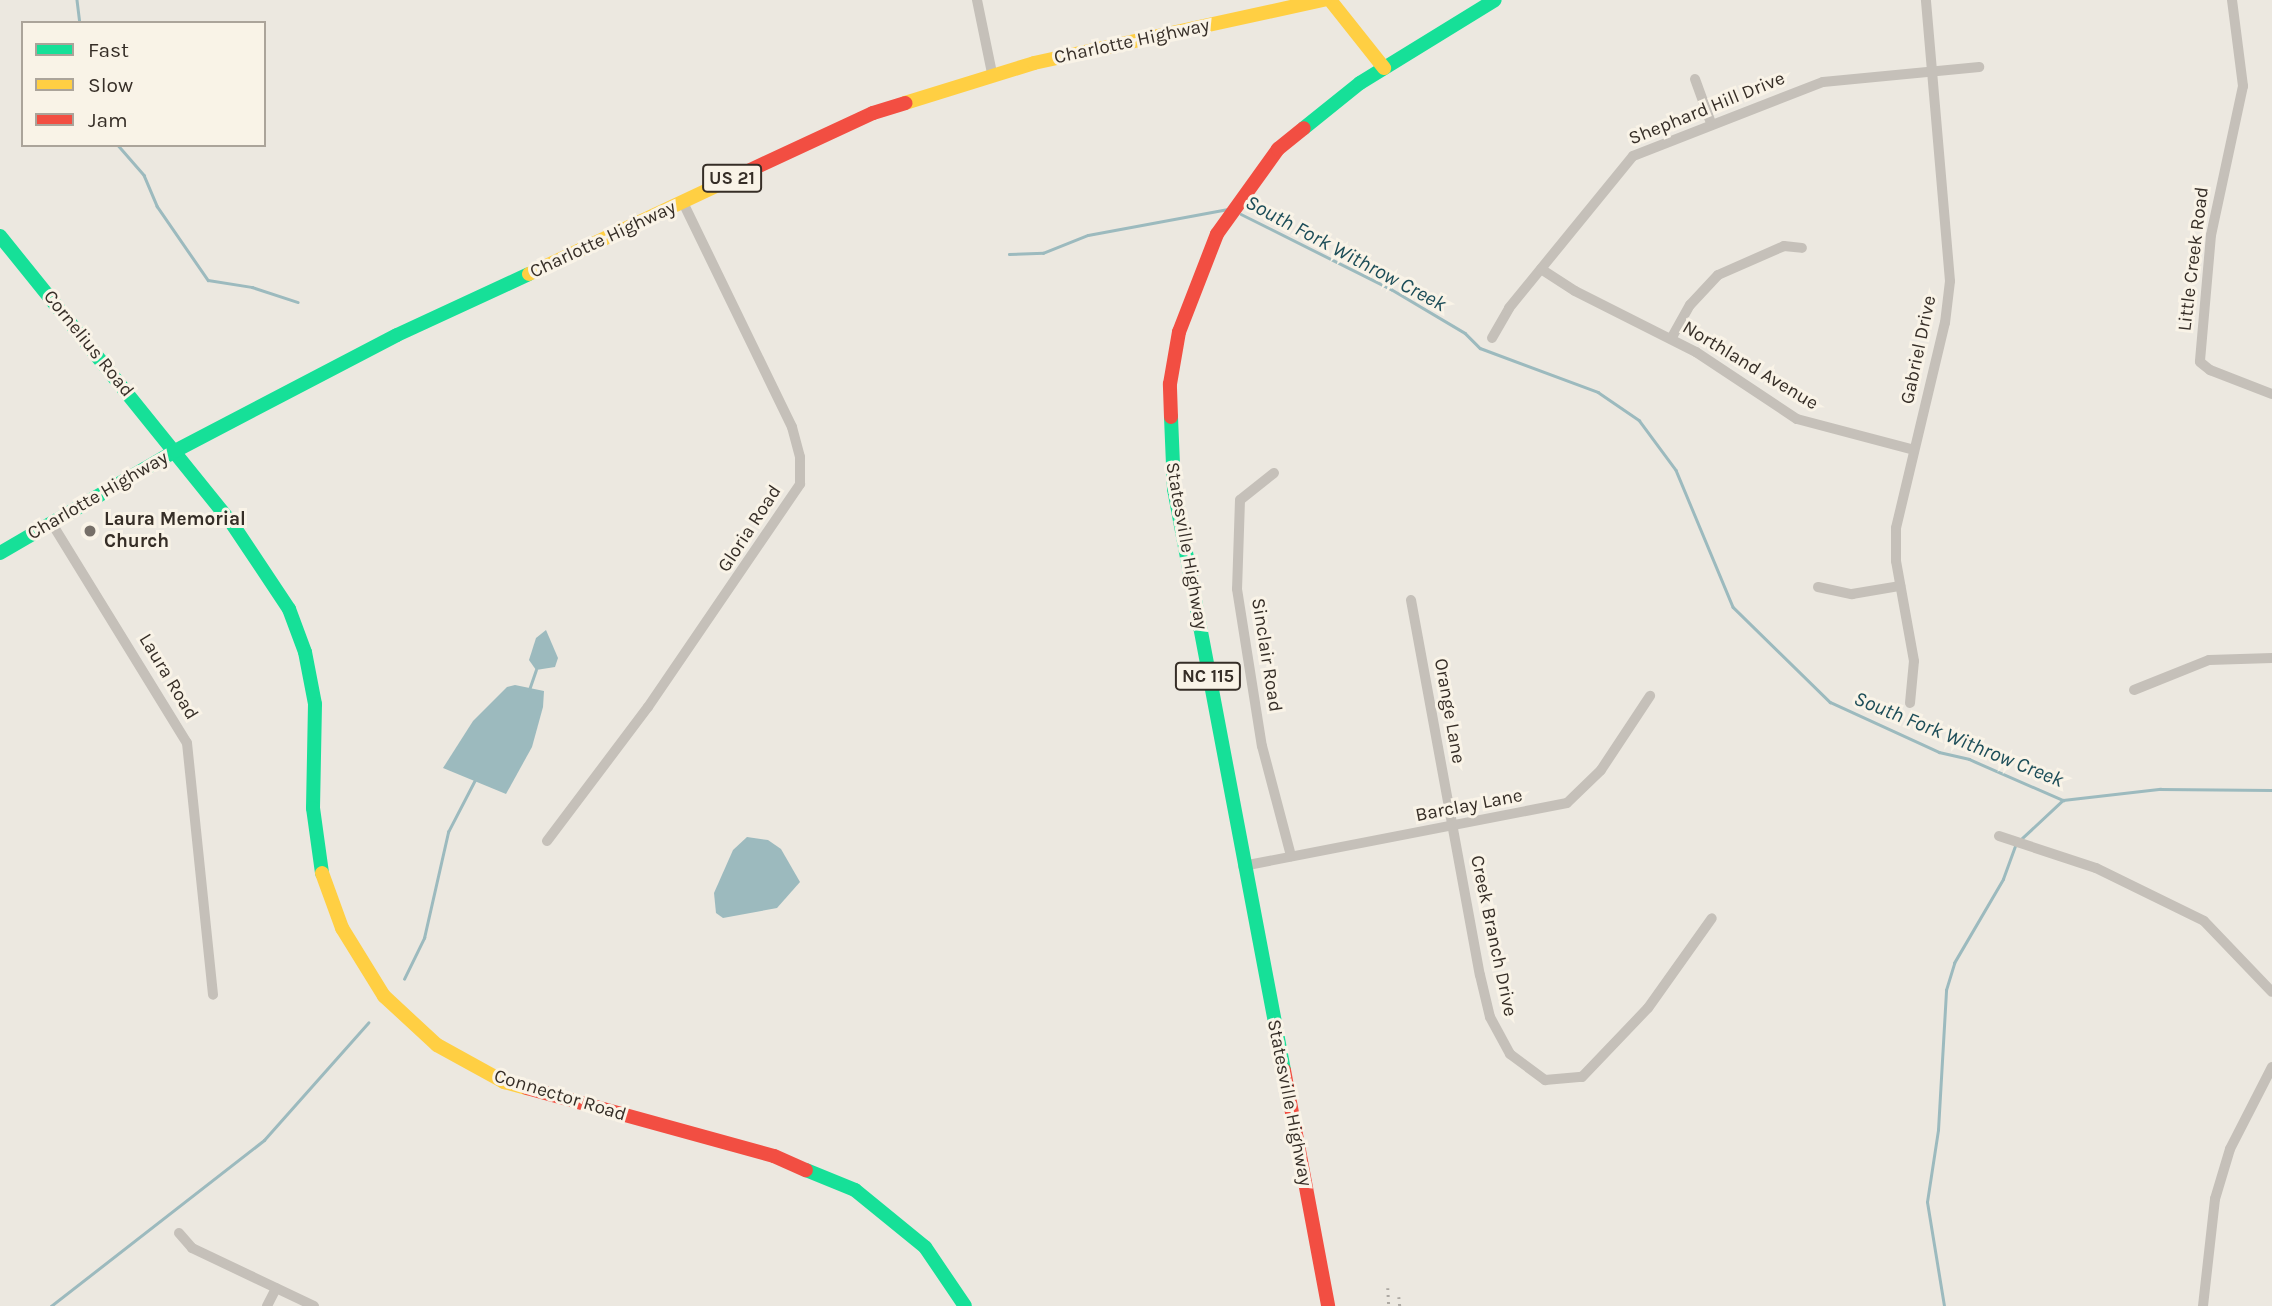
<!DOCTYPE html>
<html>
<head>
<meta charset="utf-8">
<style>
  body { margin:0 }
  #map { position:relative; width:2272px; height:1306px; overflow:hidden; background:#ece8e0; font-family:Karla,sans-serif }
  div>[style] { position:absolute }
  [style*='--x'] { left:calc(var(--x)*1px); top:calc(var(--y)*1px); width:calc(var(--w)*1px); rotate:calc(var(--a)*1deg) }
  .water>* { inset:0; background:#9cbabe }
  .stream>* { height:2.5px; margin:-1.25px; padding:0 1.25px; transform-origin:1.25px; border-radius:1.25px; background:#9cbabe }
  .street>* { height:10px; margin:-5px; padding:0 5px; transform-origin:5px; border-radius:5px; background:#c5c0b9 }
  .fast>* { height:14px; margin:-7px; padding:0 7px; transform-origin:7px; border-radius:7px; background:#16e098 }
  .slow>* { height:14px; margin:-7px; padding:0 7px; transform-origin:7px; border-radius:7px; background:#ffcf43 }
  .jam>* { height:14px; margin:-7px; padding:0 7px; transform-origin:7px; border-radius:7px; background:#f24e42 }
  .rail>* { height:2.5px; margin-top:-1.25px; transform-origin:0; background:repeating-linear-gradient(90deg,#ada9a3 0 2px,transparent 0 7px) }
  .dots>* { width:19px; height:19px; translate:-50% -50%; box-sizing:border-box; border:4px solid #f9f3e7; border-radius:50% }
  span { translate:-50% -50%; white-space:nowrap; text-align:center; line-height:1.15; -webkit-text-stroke:6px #f9f3e7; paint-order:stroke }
  .shield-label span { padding:2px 5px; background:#f9f3e7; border:2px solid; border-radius:5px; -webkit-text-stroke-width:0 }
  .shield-label { font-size:18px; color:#362e27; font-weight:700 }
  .street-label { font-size:19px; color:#362e27 }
  .poi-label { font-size:19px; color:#362e27; font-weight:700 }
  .left { translate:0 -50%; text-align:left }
  .water-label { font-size:21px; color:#1c4d58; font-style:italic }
  .legend { position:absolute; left:21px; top:21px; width:245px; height:126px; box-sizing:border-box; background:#f9f3e7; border:2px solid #aba49a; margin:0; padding:9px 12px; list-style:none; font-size:21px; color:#362e27 }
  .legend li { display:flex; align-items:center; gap:14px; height:35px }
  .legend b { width:35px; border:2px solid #aba49a }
</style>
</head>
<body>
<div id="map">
  <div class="water">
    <div style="clip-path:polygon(546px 630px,558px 658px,555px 667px,536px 670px,529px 660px,536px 638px)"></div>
    <div style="clip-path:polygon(515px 685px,544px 691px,543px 707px,532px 747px,506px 794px,443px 768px,473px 721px,507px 687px)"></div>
    <div style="clip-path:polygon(747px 837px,768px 840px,781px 849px,800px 882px,777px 908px,723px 918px,716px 913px,714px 893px,733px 850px)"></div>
  </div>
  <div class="stream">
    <div style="--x:77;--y:0;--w:23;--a:83"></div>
    <div style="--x:118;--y:145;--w:40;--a:49"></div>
    <div style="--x:144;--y:175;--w:34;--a:67"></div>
    <div style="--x:157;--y:206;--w:90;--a:55.4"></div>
    <div style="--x:208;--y:280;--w:45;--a:9"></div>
    <div style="--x:252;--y:287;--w:48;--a:18.1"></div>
    <div style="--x:1241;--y:214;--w:168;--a:26.6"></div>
    <div style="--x:1391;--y:289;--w:86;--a:30.7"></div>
    <div style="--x:1465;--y:333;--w:21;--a:45"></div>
    <div style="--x:1480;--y:348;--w:126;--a:20.4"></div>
    <div style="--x:1598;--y:392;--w:50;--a:34.3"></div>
    <div style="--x:1639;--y:420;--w:62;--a:53.5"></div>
    <div style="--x:1676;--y:470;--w:148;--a:67.4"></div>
    <div style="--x:1733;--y:607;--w:136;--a:44.4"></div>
    <div style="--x:1830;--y:702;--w:120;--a:24.6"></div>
    <div style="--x:1939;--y:752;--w:31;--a:13"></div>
    <div style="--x:1969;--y:759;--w:103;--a:23.6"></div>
    <div style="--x:2063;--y:800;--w:98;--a:-6.5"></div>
    <div style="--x:2160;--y:789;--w:112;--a:0.5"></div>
    <div style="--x:1009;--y:254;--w:34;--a:-2"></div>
    <div style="--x:1043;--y:253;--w:48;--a:-21.8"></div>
    <div style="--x:1088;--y:235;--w:142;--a:-10.5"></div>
    <div style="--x:529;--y:690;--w:21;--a:-71"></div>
    <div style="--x:2019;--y:841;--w:60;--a:-43"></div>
    <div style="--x:404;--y:979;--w:46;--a:-64"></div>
    <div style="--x:424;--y:938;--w:109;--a:-77.2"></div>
    <div style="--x:448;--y:832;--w:61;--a:-62.6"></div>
    <div style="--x:51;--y:1306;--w:270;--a:-37.9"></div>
    <div style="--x:264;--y:1140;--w:157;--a:-48.4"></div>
    <div style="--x:1944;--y:1306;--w:105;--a:-99.3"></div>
    <div style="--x:1927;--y:1202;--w:73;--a:-81.3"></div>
    <div style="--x:1938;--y:1130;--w:140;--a:-86.7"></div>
    <div style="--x:1946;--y:990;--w:28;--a:-73"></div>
    <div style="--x:1954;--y:963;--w:97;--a:-59.7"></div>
    <div style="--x:2003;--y:879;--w:35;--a:-70"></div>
  </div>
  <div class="street">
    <div style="--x:977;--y:0;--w:75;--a:78.4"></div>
    <div style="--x:2232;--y:0;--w:87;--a:82.7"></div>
    <div style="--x:2243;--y:86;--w:152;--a:102.1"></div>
    <div style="--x:2211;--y:235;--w:127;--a:95"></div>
    <div style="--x:2200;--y:362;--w:13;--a:39"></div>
    <div style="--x:2210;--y:370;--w:66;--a:21.2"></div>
    <div style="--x:1695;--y:79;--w:47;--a:70"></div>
    <div style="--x:1541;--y:269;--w:40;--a:32.9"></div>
    <div style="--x:1575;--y:291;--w:136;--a:26.8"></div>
    <div style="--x:1696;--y:352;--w:121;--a:33.6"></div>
    <div style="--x:1797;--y:419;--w:121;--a:14.8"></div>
    <div style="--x:1492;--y:338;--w:34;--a:-60"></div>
    <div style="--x:1509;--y:308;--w:196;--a:-50.8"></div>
    <div style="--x:1633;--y:156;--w:204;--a:-21.3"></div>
    <div style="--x:1823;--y:82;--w:157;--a:-5.5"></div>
    <div style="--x:1671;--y:339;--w:39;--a:-61"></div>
    <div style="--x:1690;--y:305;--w:41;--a:-47"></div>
    <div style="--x:1718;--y:275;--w:72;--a:-23.7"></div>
    <div style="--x:1784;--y:246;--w:18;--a:6"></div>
    <div style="--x:1274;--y:473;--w:43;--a:141.5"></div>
    <div style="--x:1240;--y:500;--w:89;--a:91.9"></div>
    <div style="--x:1237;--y:589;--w:159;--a:81"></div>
    <div style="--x:1262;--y:746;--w:114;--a:75.2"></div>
    <div style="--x:51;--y:522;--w:259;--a:58.4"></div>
    <div style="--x:187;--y:743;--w:253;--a:84.1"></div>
    <div style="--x:1818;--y:587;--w:35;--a:12"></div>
    <div style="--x:1852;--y:594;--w:49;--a:-9.5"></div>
    <div style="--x:1411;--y:600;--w:381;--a:79.6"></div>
    <div style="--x:1480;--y:975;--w:43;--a:76.6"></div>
    <div style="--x:1490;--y:1017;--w:42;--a:61.6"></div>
    <div style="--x:1510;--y:1054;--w:44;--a:36.6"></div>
    <div style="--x:1545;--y:1080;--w:37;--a:-5"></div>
    <div style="--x:1582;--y:1077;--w:95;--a:-46.3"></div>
    <div style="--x:1648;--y:1008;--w:110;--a:-54.6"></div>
    <div style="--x:2134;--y:690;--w:81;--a:-21.8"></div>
    <div style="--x:2209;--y:660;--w:63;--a:-1.8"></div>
    <div style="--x:1910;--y:703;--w:42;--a:-84.6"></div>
    <div style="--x:1914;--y:661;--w:102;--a:-100.2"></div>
    <div style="--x:1896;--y:561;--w:33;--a:-90"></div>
    <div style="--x:1896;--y:528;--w:211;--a:-76.6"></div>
    <div style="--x:1945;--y:323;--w:42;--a:-83.2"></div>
    <div style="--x:1950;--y:281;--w:282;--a:-94.9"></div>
    <div style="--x:1999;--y:836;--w:102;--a:18.3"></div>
    <div style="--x:2096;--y:868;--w:120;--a:26.1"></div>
    <div style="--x:2204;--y:921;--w:98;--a:46.2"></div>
    <div style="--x:547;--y:841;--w:168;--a:-53"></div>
    <div style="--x:648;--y:707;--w:270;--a:-55.7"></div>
    <div style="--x:800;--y:484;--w:27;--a:-90"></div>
    <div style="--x:800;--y:457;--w:31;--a:-105"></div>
    <div style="--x:792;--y:427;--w:249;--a:-115.9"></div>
    <div style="--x:1243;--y:866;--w:330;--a:-11"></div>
    <div style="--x:1567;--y:803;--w:47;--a:-44.1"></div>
    <div style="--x:1601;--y:770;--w:89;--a:-56.5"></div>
    <div style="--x:179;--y:1233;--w:20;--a:49"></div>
    <div style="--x:192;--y:1248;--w:135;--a:25.4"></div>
    <div style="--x:267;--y:1306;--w:20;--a:-63"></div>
    <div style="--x:2203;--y:1306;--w:108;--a:-83.6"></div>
    <div style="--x:2215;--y:1199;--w:52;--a:-73.3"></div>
    <div style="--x:2230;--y:1149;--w:92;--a:-62.9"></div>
  </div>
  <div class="fast">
    <div style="--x:1304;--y:128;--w:72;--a:-38.8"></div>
    <div style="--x:1360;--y:83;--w:158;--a:-31.6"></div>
    <div style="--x:0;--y:236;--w:371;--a:51.1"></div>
    <div style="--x:233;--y:525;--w:101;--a:56.3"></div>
    <div style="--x:289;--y:609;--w:46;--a:69.6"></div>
    <div style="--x:305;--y:652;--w:53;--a:79.1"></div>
    <div style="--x:315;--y:704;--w:104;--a:91.1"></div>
    <div style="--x:313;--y:808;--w:66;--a:82.1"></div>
    <div style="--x:1171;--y:417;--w:72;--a:87.6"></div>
    <div style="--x:1174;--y:489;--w:591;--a:79.28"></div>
    <div style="--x:0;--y:553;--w:203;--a:-30.2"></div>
    <div style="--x:175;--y:451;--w:250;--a:-27.6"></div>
    <div style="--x:397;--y:335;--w:145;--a:-24.8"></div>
    <div style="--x:806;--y:1170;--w:53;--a:22.2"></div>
    <div style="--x:855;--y:1190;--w:90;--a:39.2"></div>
    <div style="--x:925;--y:1247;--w:71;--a:55.9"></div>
  </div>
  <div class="slow">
    <div style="--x:1330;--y:0;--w:87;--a:51.5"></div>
    <div style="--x:905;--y:103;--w:135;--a:-17.2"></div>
    <div style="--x:1034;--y:63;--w:297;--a:-12.3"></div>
    <div style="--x:529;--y:274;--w:242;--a:-25.2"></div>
    <div style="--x:322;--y:873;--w:59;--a:70"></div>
    <div style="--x:342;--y:928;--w:80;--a:58.3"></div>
    <div style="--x:384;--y:996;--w:72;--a:42.8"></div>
    <div style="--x:437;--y:1045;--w:77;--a:28.9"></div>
    <div style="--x:504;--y:1082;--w:24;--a:15"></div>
  </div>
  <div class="jam">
    <div style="--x:748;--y:171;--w:138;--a:-24.9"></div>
    <div style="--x:873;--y:113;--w:34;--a:-17"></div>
    <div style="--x:1171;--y:417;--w:33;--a:-92"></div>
    <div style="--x:1170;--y:384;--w:53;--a:-80.2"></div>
    <div style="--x:1179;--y:332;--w:105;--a:-68.8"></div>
    <div style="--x:1217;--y:234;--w:105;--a:-54.3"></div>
    <div style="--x:1278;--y:149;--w:33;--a:-39"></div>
    <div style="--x:1284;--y:1070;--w:240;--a:79.4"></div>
    <div style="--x:527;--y:1088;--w:256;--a:15.4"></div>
    <div style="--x:774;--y:1156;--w:35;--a:24"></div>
  </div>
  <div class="rail">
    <div style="--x:1388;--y:1288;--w:18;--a:87"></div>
    <div style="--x:1399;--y:1297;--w:9;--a:84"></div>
  </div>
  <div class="dots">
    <div style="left:90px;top:531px;background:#766f68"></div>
  </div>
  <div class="shield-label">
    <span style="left:732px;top:178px">US 21</span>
    <span style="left:1208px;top:676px">NC 115</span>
  </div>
  <div class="street-label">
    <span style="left:1132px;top:42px;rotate:-12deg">Charlotte Highway</span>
    <span style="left:1707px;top:109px;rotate:-22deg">Shephard Hill Drive</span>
    <span style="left:603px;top:240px;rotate:-25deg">Charlotte Highway</span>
    <span style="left:2194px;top:259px;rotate:-83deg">Little Creek Road</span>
    <span style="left:88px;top:344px;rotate:51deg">Cornelius Road</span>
    <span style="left:1919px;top:350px;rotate:-78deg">Gabriel Drive</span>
    <span style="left:1750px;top:366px;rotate:31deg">Northland Avenue</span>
    <span style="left:98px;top:496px;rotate:-30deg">Charlotte Highway</span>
    <span style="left:750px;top:529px;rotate:-57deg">Gloria Road</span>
    <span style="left:1186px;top:546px;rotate:80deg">Statesville Highway</span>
    <span style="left:1266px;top:655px;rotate:81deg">Sinclair Road</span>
    <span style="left:168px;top:677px;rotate:59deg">Laura Road</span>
    <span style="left:1449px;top:711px;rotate:80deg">Orange Lane</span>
    <span style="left:1469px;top:806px;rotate:-11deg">Barclay Lane</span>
    <span style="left:1493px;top:936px;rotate:78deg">Creek Branch Drive</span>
    <span style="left:560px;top:1096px;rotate:17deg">Connector Road</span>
    <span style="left:1289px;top:1103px;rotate:79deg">Statesville Highway</span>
  </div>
  <div class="poi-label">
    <span class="left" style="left:104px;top:531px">Laura Memorial<br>Church</span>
  </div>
  <div class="water-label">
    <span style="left:1346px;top:253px;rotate:28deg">South Fork Withrow Creek</span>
    <span style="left:1959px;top:739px;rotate:22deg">South Fork Withrow Creek</span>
  </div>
  <ul class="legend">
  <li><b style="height:9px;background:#16e098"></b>Fast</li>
  <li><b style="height:9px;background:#ffcf43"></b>Slow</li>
  <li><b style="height:9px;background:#f24e42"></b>Jam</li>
  </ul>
</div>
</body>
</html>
